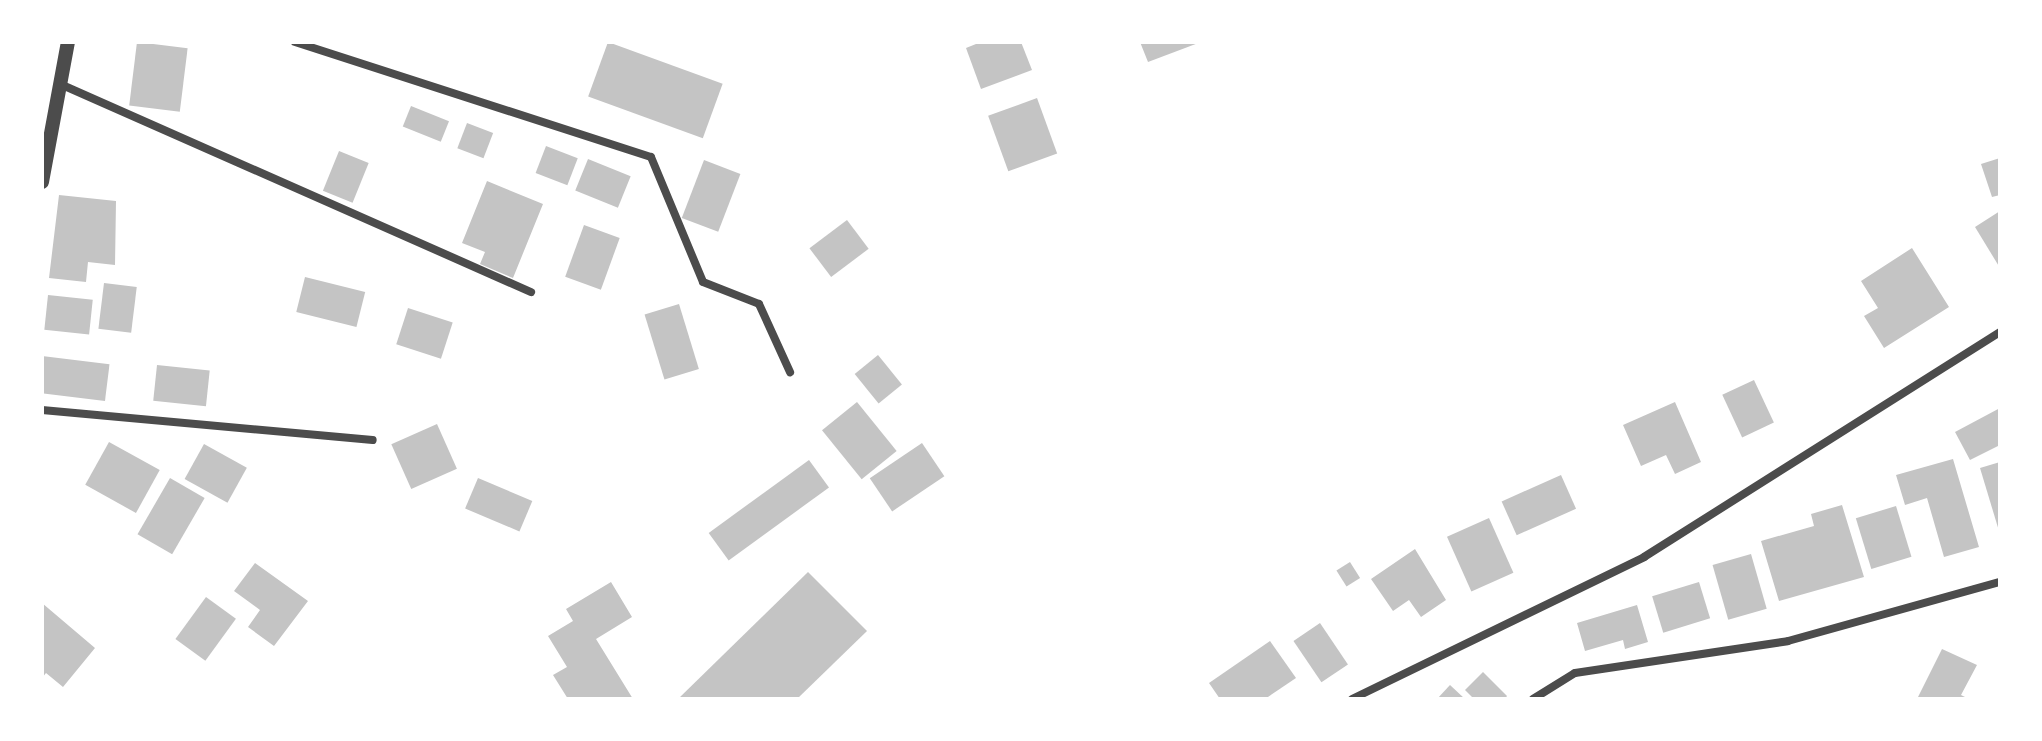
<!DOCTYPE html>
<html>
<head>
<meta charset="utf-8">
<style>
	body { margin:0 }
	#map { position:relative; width:2042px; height:741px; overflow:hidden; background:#fff; font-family:"Fira Sans",sans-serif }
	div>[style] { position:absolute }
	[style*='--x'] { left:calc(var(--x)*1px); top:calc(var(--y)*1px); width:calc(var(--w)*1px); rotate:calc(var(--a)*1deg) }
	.building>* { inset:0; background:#c4c4c4; transform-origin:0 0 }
	.minor>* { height:8px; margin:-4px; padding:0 4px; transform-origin:4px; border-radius:4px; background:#4c4c4c }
	.tertiary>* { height:14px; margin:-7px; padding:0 7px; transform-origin:7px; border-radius:7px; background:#4c4c4c }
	span { translate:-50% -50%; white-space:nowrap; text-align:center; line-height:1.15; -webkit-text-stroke:8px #fff; paint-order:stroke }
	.frame { position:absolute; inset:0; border:44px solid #fff; pointer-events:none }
</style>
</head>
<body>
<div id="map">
	<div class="building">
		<div style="left:137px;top:42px;width:51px;height:64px;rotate:7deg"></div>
		<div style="left:608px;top:42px;width:122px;height:58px;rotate:20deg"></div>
		<div style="clip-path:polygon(981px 42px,1021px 42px,1032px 70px,981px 89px,966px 48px)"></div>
		<div style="clip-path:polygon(1140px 42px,1201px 42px,1148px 62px)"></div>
		<div style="left:1037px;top:98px;width:59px;height:52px;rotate:70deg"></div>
		<div style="left:411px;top:106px;width:41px;height:22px;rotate:22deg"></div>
		<div style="left:467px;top:123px;width:28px;height:27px;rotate:21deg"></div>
		<div style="left:546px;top:146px;width:34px;height:29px;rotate:21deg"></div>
		<div style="left:339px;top:151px;width:32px;height:43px;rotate:22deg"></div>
		<div style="clip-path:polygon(2000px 158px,2000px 195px,1992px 197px,1981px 164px)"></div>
		<div style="left:588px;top:159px;width:46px;height:34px;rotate:22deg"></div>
		<div style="left:704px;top:160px;width:39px;height:62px;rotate:21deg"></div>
		<div style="clip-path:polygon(487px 181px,543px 204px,513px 278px,480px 264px,485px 252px,462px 243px)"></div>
		<div style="clip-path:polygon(59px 195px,116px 201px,115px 265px,88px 262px,86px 282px,49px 278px)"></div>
		<div style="clip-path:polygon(2000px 211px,2000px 268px,1975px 227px)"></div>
		<div style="left:847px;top:220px;width:36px;height:47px;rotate:53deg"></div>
		<div style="left:584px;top:225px;width:38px;height:55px;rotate:20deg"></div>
		<div style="clip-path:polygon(1912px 248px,1949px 307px,1884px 348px,1864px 316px,1878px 308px,1861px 281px)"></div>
		<div style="left:305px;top:277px;width:62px;height:36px;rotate:14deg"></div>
		<div style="left:104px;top:283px;width:33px;height:46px;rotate:7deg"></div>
		<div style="left:48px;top:295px;width:45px;height:35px;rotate:6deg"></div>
		<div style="left:679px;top:304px;width:68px;height:36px;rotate:73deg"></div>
		<div style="left:408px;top:308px;width:47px;height:38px;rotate:18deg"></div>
		<div style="left:878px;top:355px;width:38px;height:30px;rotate:51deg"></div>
		<div style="left:42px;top:356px;width:68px;height:37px;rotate:7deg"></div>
		<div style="left:157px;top:365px;width:53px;height:36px;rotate:6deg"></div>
		<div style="left:1754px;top:380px;width:47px;height:35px;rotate:65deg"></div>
		<div style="left:857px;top:402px;width:63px;height:45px;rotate:51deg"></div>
		<div style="clip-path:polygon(1675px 402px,1701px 462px,1675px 474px,1666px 455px,1641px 466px,1623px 425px)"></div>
		<div style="clip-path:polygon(2000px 408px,2000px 445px,1970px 460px,1955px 432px)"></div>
		<div style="left:437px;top:424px;width:49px;height:50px;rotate:66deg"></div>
		<div style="left:109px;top:442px;width:58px;height:49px;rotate:29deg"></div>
		<div style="left:922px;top:443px;width:40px;height:63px;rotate:56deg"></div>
		<div style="left:204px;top:444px;width:49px;height:40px;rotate:29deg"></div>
		<div style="clip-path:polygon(1953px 459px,1979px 547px,1944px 557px,1927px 498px,1905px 505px,1896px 475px)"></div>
		<div style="left:809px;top:460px;width:34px;height:124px;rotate:54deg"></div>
		<div style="clip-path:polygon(2000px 462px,2000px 531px,1999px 531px,1980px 468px)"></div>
		<div style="left:1561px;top:475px;width:37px;height:65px;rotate:66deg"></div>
		<div style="left:170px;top:478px;width:40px;height:65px;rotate:30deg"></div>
		<div style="left:478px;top:478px;width:59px;height:33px;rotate:23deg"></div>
		<div style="clip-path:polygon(1842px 505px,1864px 577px,1779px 601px,1761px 541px,1814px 526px,1811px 514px)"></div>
		<div style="left:1896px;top:506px;width:53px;height:42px;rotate:73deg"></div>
		<div style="left:1489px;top:518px;width:60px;height:46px;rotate:66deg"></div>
		<div style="clip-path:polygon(1415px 549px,1446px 600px,1421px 617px,1409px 600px,1393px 611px,1371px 579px)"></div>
		<div style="left:1751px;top:554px;width:57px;height:40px;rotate:74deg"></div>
		<div style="left:1350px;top:562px;width:19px;height:16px;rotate:58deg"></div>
		<div style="clip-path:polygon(255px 563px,308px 601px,274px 646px,248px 627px,260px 610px,234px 591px)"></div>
		<div style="clip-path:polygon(808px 572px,867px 631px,797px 699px,678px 699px)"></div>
		<div style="clip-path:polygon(611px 582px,632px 617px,596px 639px,633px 699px,568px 699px,553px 675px,567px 667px,548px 636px,573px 621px,566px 609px)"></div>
		<div style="left:1699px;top:582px;width:38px;height:49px;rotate:73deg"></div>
		<div style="left:206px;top:597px;width:37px;height:52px;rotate:36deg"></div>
		<div style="clip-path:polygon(42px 603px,95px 648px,63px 687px,46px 673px,42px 678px)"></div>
		<div style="clip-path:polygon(1637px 605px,1648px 642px,1625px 649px,1623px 640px,1585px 651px,1577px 623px)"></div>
		<div style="left:1320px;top:623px;width:50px;height:32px;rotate:56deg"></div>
		<div style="clip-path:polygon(1270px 641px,1296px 678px,1265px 699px,1220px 699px,1209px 683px)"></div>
		<div style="clip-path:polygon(1942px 649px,1977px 665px,1961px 695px,1969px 699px,1917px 699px)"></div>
		<div style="clip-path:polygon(1483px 672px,1507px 696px,1505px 699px,1474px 699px,1465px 690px)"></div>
		<div style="clip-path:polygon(1450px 685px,1465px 699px,1437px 699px)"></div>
	</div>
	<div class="minor">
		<div style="--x:295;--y:42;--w:374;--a:17.9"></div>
		<div style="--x:651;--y:157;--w:135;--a:67.4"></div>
		<div style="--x:703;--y:282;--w:60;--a:21.4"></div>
		<div style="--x:759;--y:304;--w:75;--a:65.5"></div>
		<div style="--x:60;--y:84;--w:515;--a:23.83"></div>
		<div style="--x:42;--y:410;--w:332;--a:5.2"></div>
		<div style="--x:1352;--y:699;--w:325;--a:-25.9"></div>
		<div style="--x:1644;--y:557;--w:421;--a:-32.3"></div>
		<div style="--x:1533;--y:699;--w:49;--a:-31.8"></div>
		<div style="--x:1575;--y:673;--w:215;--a:-8.5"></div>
		<div style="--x:1788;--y:641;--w:220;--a:-15.6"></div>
	</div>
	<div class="tertiary">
		<div style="--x:42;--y:182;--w:142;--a:-79.5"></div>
	</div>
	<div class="frame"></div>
</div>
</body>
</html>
